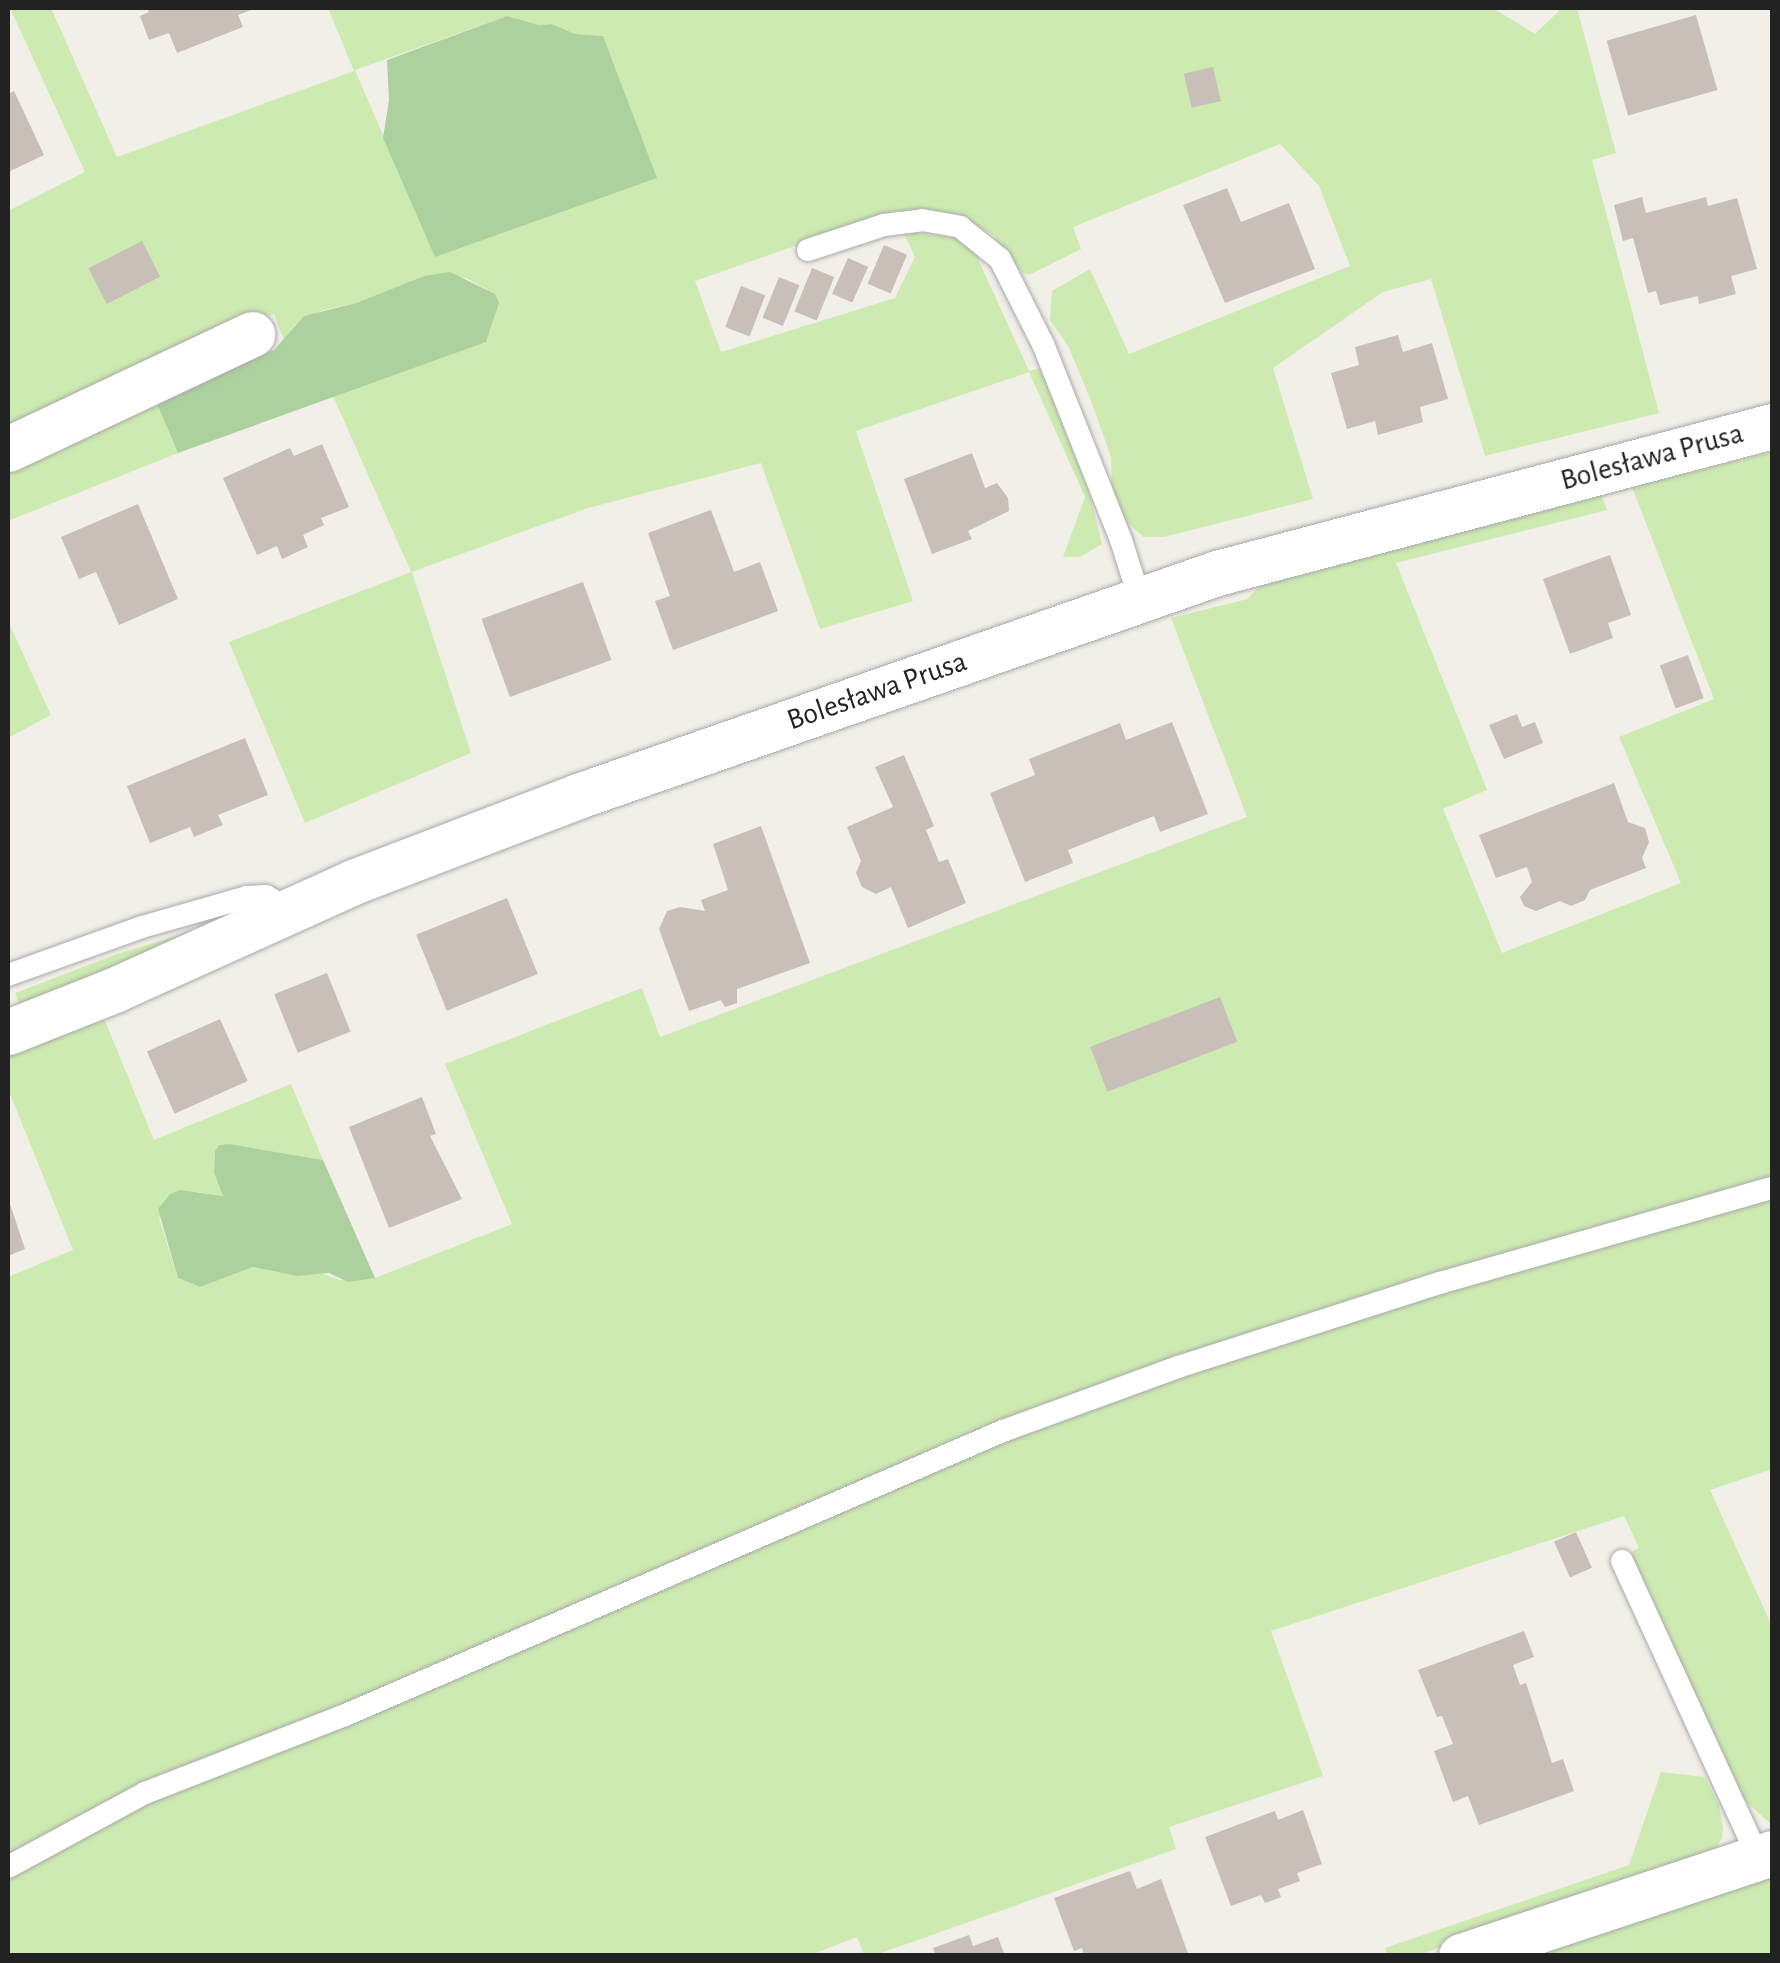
<!DOCTYPE html>
<html>
<head>
<meta charset="utf-8">
<style>
	body { margin:0 }
	#map { position:relative; width:1780px; height:1963px; overflow:hidden; background:#f2efe9; font-family:"Alegreya Sans",sans-serif }
	div>[style] { position:absolute }
	[style*='--x'] { left:calc(var(--x)*1px); top:calc(var(--y)*1px); width:calc(var(--w)*1px); rotate:calc(var(--a)*1deg) }
	.grass>* { inset:0; background:#cdebb0 }
	.forest>* { inset:0; background:#add19e }
	.building>* { inset:0; background:#c7bfb8; transform-origin:0 0 }
	.roads { filter:drop-shadow(0 0 2px #a9a9a9) drop-shadow(0 0 2px #a9a9a9) }
	.lane>* { height:22px; margin:-11px; padding:0 11px; transform-origin:11px; border-radius:11px; background:#fff }
	.street>* { height:45px; margin:-22.5px; padding:0 22.5px; transform-origin:22.5px; border-radius:22.5px; background:#fff }
	span { translate:-50% -50%; white-space:nowrap; text-align:center; line-height:1.15; -webkit-text-stroke:9px #fff; paint-order:stroke }
	.street-label { font-size:30px; color:#222 }
	.frame { position:absolute; inset:0; border:10px solid #222; pointer-events:none }
</style>
</head>
<body>
<div id="map">
	<div class="grass">
		<div style="clip-path:polygon(evenodd,10px 8px,51px 8px,117px 157px,354px 71px,328px 8px,1493px 8px,1535px 34px,1562px 8px,1577px 8px,1616px 153px,1592px 160px,1659px 413px,1485px 456px,1431px 279px,1383px 292px,1273px 368px,1313px 499px,1164px 537px,1143px 537px,1124px 519px,1112px 487px,1111px 457px,1090px 398px,1068px 346px,1050px 320px,1052px 291px,1090px 269px,1129px 354px,1350px 266px,1319px 186px,1280px 144px,1073px 227px,1081px 249px,1029px 275px,1022px 272px,993px 235px,956px 213px,895px 211px,695px 281px,721px 352px,895px 298px,915px 257px,903px 231px,969px 239px,1029px 371px,1040px 368px,1089px 492px,1102px 544px,1080px 557px,1063px 557px,1085px 497px,1029px 372px,856px 431px,913px 601px,820px 629px,761px 463px,588px 508px,412px 572px,471px 753px,305px 823px,229px 642px,411px 572px,333px 396px,485px 342px,493px 322px,495px 294px,466px 278px,424px 276px,356px 303px,323px 310px,295px 325px,285px 343px,274px 314px,235px 324px,8px 439px,8px 211px,85px 172px,10px 8px,507px 16px,539px 25px,552px 24px,575px 34px,603px 36px,435px 256px,355px 70px,507px 16px)"></div>
		<div style="clip-path:polygon(157px 404px,178px 453px,8px 521px,8px 459px)"></div>
		<div style="clip-path:polygon(1772px 452px,1772px 1469px,1710px 1490px,1772px 1626px,1772px 1825px,1743px 1799px,1631px 1552px,1639px 1548px,1624px 1516px,1271px 1631px,1323px 1776px,1169px 1827px,1176px 1849px,875px 1955px,864px 1955px,857px 1937px,808px 1956px,8px 1955px,8px 1277px,73px 1250px,8px 1089px,8px 1046px,103px 1016px,154px 1140px,291px 1084px,323px 1160px,230px 1144px,215px 1151px,214px 1173px,223px 1196px,198px 1192px,159px 1218px,178px 1278px,200px 1287px,253px 1267px,297px 1276px,317px 1272px,340px 1280px,375px 1278px,512px 1224px,445px 1064px,642px 988px,660px 1037px,1247px 817px,1171px 618px,1247px 599px,1261px 585px,1279px 578px,1601px 495px,1607px 510px,1396px 563px,1487px 790px,1443px 809px,1502px 953px,1681px 883px,1619px 737px,1714px 699px,1632px 487px)"></div>
		<div style="clip-path:polygon(8px 621px,51px 715px,8px 738px)"></div>
		<div style="clip-path:polygon(193px 931px,23px 1013px,15px 993px,117px 954px)"></div>
		<div style="clip-path:polygon(1661px 1772px,1705px 1777px,1719px 1805px,1723px 1828px,1722px 1838px,1713px 1853px,1418px 1955px,1388px 1955px,1385px 1948px,1629px 1865px)"></div>
		<div style="clip-path:polygon(1772px 1873px,1772px 1955px,1498px 1956px)"></div>
	</div>
	<div class="forest">
		<div style="clip-path:polygon(507px 16px,539px 25px,552px 24px,575px 34px,603px 36px,657px 178px,435px 257px,383px 138px,389px 100px,387px 60px)"></div>
		<div style="clip-path:polygon(450px 272px,495px 294px,499px 303px,486px 342px,178px 453px,157px 404px,192px 383px,274px 350px,304px 316px,356px 303px,424px 276px)"></div>
		<div style="clip-path:polygon(230px 1144px,323px 1160px,375px 1278px,348px 1282px,329px 1273px,297px 1276px,253px 1267px,200px 1287px,178px 1278px,158px 1209px,170px 1194px,180px 1190px,223px 1196px,214px 1173px,215px 1151px,219px 1145px)"></div>
	</div>
	<div class="building">
		<div style="clip-path:polygon(147px 8px,256px 8px,238px 15px,243px 27px,177px 53px,169px 33px,149px 40px,140px 16px,149px 12px)"></div>
		<div style="left:1696px;top:15px;width:78px;height:93px;rotate:74deg"></div>
		<div style="left:1213px;top:67px;width:35px;height:30px;rotate:77deg"></div>
		<div style="clip-path:polygon(14px 91px,44px 155px,8px 172px,8px 94px)"></div>
		<div style="clip-path:polygon(1227px 188px,1241px 222px,1289px 203px,1315px 269px,1225px 303px,1183px 205px)"></div>
		<div style="clip-path:polygon(1642px 197px,1646px 213px,1706px 197px,1708px 206px,1737px 198px,1757px 269px,1731px 276px,1736px 294px,1699px 304px,1698px 296px,1660px 305px,1656px 291px,1648px 293px,1633px 238px,1623px 241px,1614px 205px)"></div>
		<div style="left:142px;top:241px;width:40px;height:60px;rotate:63deg"></div>
		<div style="left:884px;top:245px;width:25px;height:42px;rotate:23deg"></div>
		<div style="left:848px;top:258px;width:22px;height:39px;rotate:24deg"></div>
		<div style="left:812px;top:268px;width:24px;height:47px;rotate:22deg"></div>
		<div style="left:779px;top:277px;width:22px;height:44px;rotate:22deg"></div>
		<div style="left:741px;top:286px;width:26px;height:44px;rotate:21deg"></div>
		<div style="clip-path:polygon(1398px 335px,1403px 352px,1432px 343px,1448px 399px,1420px 407px,1423px 422px,1378px 435px,1375px 421px,1347px 429px,1331px 373px,1359px 365px,1355px 347px)"></div>
		<div style="clip-path:polygon(322px 444px,349px 507px,321px 518px,324px 525px,303px 535px,308px 547px,282px 559px,277px 546px,257px 555px,223px 478px,290px 448px,294px 456px)"></div>
		<div style="clip-path:polygon(972px 453px,985px 488px,997px 483px,1008px 498px,1009px 511px,968px 531px,972px 539px,932px 554px,904px 479px)"></div>
		<div style="clip-path:polygon(138px 504px,178px 599px,119px 625px,96px 572px,79px 579px,61px 537px)"></div>
		<div style="clip-path:polygon(711px 510px,734px 572px,760px 562px,778px 611px,673px 650px,655px 601px,670px 596px,648px 533px)"></div>
		<div style="clip-path:polygon(1610px 555px,1631px 615px,1608px 623px,1613px 638px,1570px 654px,1543px 579px)"></div>
		<div style="left:583px;top:582px;width:83px;height:108px;rotate:70deg"></div>
		<div style="left:1688px;top:655px;width:46px;height:30px;rotate:70deg"></div>
		<div style="clip-path:polygon(1517px 714px,1522px 727px,1535px 722px,1543px 743px,1504px 759px,1489px 725px)"></div>
		<div style="clip-path:polygon(1172px 722px,1208px 814px,1160px 832px,1154px 816px,1068px 850px,1073px 863px,1025px 882px,990px 793px,1035px 775px,1029px 759px,1120px 723px,1126px 740px)"></div>
		<div style="clip-path:polygon(245px 738px,268px 795px,218px 815px,223px 825px,194px 837px,190px 827px,150px 843px,127px 786px)"></div>
		<div style="clip-path:polygon(904px 755px,934px 826px,926px 830px,939px 862px,948px 859px,966px 903px,908px 928px,891px 887px,876px 894px,862px 887px,856px 873px,861px 861px,847px 827px,893px 807px,875px 767px)"></div>
		<div style="clip-path:polygon(1614px 783px,1628px 822px,1645px 828px,1649px 842px,1642px 858px,1646px 868px,1590px 890px,1585px 900px,1571px 906px,1560px 901px,1536px 911px,1524px 906px,1520px 897px,1532px 882px,1527px 867px,1496px 878px,1479px 835px)"></div>
		<div style="clip-path:polygon(761px 826px,810px 963px,737px 989px,737px 1003px,725px 1007px,721px 1000px,689px 1011px,659px 929px,667px 911px,680px 907px,705px 911px,701px 900px,728px 890px,713px 844px)"></div>
		<div style="left:507px;top:898px;width:82px;height:98px;rotate:68deg"></div>
		<div style="left:327px;top:973px;width:63px;height:57px;rotate:68deg"></div>
		<div style="left:1220px;top:997px;width:48px;height:139px;rotate:69deg"></div>
		<div style="left:220px;top:1019px;width:68px;height:80px;rotate:66deg"></div>
		<div style="clip-path:polygon(422px 1097px,436px 1134px,430px 1136px,462px 1199px,389px 1228px,349px 1127px)"></div>
		<div style="clip-path:polygon(8px 1198px,25px 1249px,8px 1256px)"></div>
		<div style="left:1576px;top:1532px;width:39px;height:24px;rotate:66deg"></div>
		<div style="clip-path:polygon(1524px 1631px,1534px 1657px,1513px 1665px,1520px 1685px,1526px 1683px,1552px 1763px,1563px 1759px,1574px 1791px,1479px 1825px,1468px 1796px,1453px 1802px,1434px 1751px,1453px 1744px,1442px 1716px,1437px 1717px,1418px 1670px)"></div>
		<div style="clip-path:polygon(1303px 1810px,1322px 1864px,1297px 1873px,1300px 1881px,1278px 1889px,1281px 1897px,1265px 1903px,1261px 1895px,1231px 1906px,1205px 1837px,1275px 1811px,1278px 1820px)"></div>
		<div style="clip-path:polygon(1130px 1871px,1137px 1889px,1161px 1879px,1189px 1956px,1084px 1956px,1082px 1948px,1074px 1951px,1054px 1898px)"></div>
		<div style="clip-path:polygon(969px 1935px,973px 1946px,998px 1937px,1005px 1956px,936px 1956px,933px 1948px)"></div>
	</div>
	<div class="roads">
		<div class="lane">
			<div style="--x:808;--y:250;--w:80;--a:-18.2"></div>
			<div style="--x:884;--y:225;--w:38;--a:-7"></div>
			<div style="--x:922;--y:220;--w:39;--a:10"></div>
			<div style="--x:960;--y:227;--w:51;--a:38.7"></div>
			<div style="--x:1000;--y:259;--w:95;--a:63.2"></div>
			<div style="--x:1043;--y:344;--w:211;--a:68.3"></div>
			<div style="--x:1121;--y:540;--w:63;--a:72.4"></div>
			<div style="--x:8;--y:975;--w:142;--a:-19.7"></div>
			<div style="--x:142;--y:927;--w:109;--a:-15.9"></div>
			<div style="--x:247;--y:897;--w:19;--a:-3"></div>
			<div style="--x:266;--y:896;--w:27;--a:31"></div>
			<div style="--x:1622;--y:1561;--w:326;--a:65.3"></div>
			<div style="--x:8;--y:1867;--w:156;--a:-28.4"></div>
			<div style="--x:145;--y:1793;--w:212;--a:-21.3"></div>
			<div style="--x:343;--y:1716;--w:719;--a:-23.36"></div>
			<div style="--x:1003;--y:1431;--w:186;--a:-20.1"></div>
			<div style="--x:1178;--y:1367;--w:275;--a:-17.8"></div>
			<div style="--x:1440;--y:1283;--w:345;--a:-16"></div>
		</div>
		<div class="street">
			<div style="--x:8;--y:449;--w:270;--a:-25.2"></div>
			<div style="--x:8;--y:1032;--w:114;--a:-21.6"></div>
			<div style="--x:114;--y:990;--w:262;--a:-24.3"></div>
			<div style="--x:353;--y:882;--w:241;--a:-20.9"></div>
			<div style="--x:578;--y:796;--w:677;--a:-19.24"></div>
			<div style="--x:1217;--y:573;--w:574;--a:-14.83"></div>
			<div style="--x:1461;--y:1956;--w:328;--a:-18.3"></div>
		</div>
	</div>
	<div class="street-label">
		<span style="left:1652px;top:457px;rotate:-15deg">Bolesława Prusa</span>
		<span style="left:877px;top:691px;rotate:-19deg">Bolesława Prusa</span>
	</div>
	<div class="frame"></div>
</div>
</body>
</html>
